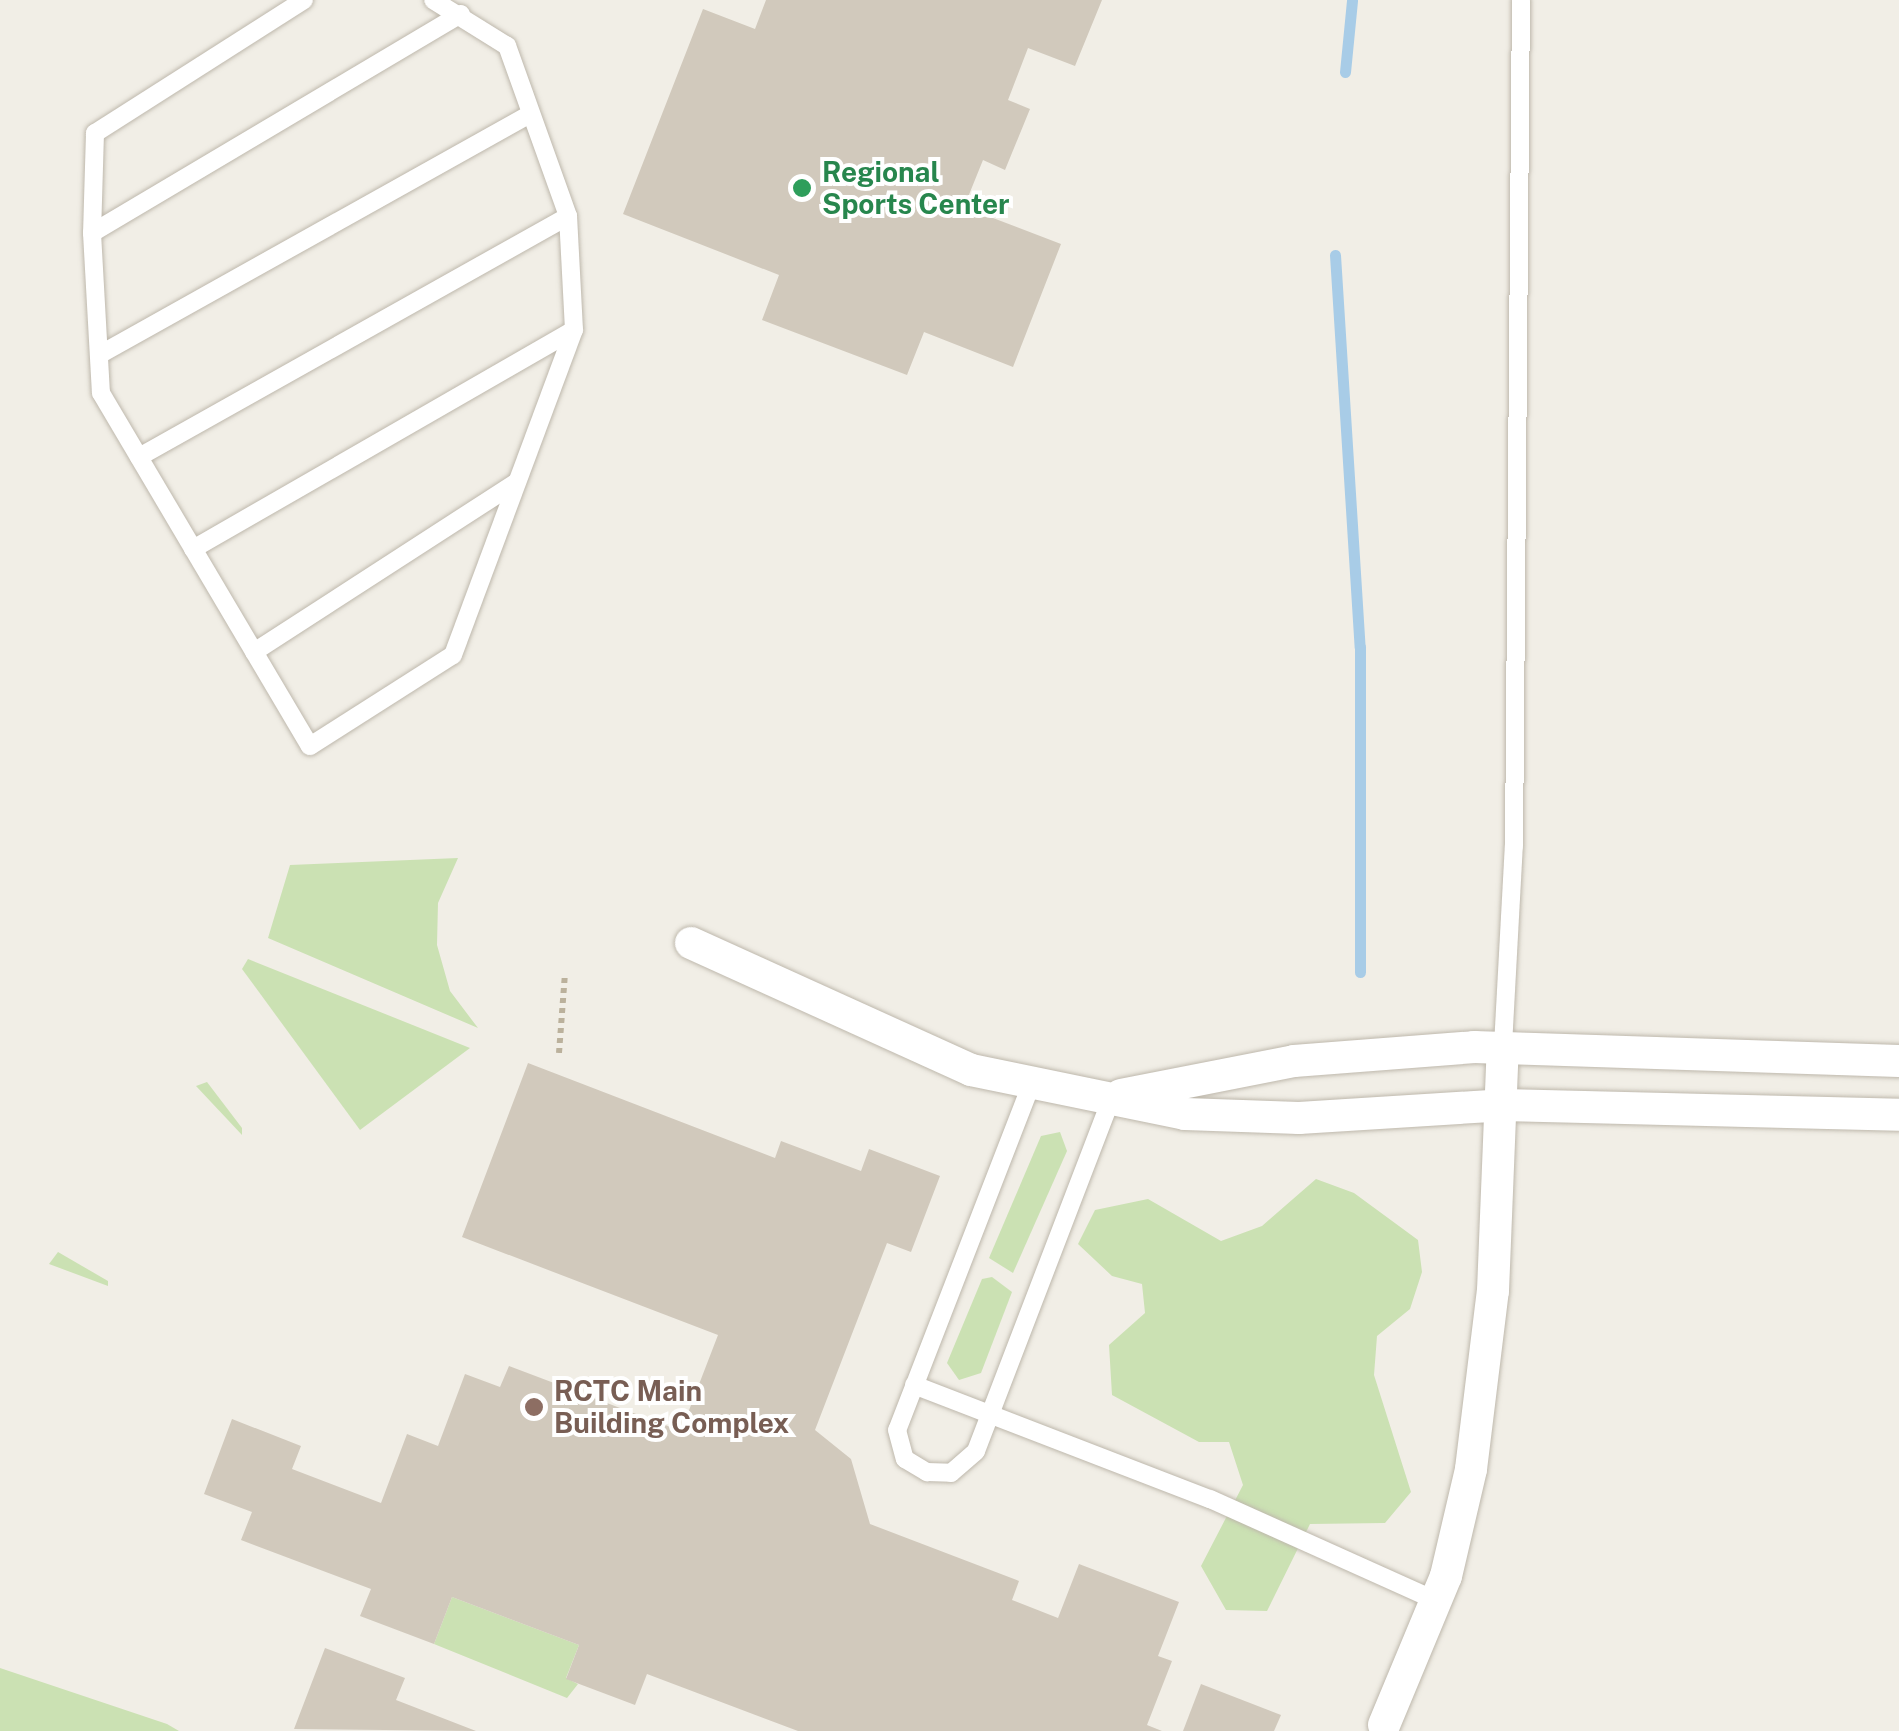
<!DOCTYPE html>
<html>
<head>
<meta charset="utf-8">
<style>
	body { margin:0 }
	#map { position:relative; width:1899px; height:1731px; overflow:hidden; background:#f1eee6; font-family:"Public Sans",sans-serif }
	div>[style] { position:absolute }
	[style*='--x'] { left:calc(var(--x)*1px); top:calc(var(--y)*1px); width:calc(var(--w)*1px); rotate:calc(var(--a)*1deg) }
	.green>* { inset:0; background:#cbe1b3 }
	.stream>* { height:11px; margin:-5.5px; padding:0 5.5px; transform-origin:5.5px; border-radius:5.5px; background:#a8cce7 }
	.building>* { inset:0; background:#d1c9bc }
	.path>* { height:6px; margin-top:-3px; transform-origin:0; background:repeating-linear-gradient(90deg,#bbb19c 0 5px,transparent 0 10px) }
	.roads { filter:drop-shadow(0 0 2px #beb8ac) drop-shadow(0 0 2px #beb8ac) }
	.lane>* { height:18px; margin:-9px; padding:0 9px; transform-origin:9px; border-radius:9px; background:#fff }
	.street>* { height:32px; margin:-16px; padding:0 16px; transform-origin:16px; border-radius:16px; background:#fff }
	.dots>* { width:28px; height:28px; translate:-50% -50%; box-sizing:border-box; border:5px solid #fff; border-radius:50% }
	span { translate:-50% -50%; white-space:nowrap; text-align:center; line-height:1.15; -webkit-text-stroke:8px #fff; paint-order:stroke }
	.leisure-label { font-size:28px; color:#27864d; font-weight:700 }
	.left { translate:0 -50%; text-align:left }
	.education-label { font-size:28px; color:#785e54; font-weight:700 }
</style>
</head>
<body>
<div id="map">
	<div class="green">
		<div style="clip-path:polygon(458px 858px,438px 903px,437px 945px,450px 991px,478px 1028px,268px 938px,290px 865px)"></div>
		<div style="clip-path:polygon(248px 959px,470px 1048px,360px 1130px,242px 969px)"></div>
		<div style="clip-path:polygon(207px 1082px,242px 1128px,242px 1135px,196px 1086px)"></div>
		<div style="clip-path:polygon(1060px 1132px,1067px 1151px,1013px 1273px,989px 1258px,1041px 1136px)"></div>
		<div style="clip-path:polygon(1316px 1179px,1354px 1193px,1418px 1240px,1422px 1272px,1410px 1309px,1377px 1336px,1374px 1375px,1411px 1492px,1385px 1523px,1310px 1524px,1267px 1611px,1226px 1610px,1201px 1566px,1243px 1485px,1229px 1442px,1199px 1442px,1112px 1395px,1109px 1345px,1145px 1313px,1142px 1284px,1112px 1276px,1078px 1244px,1095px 1210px,1148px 1199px,1221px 1241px,1262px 1226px)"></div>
		<div style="clip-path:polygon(58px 1252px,108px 1281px,108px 1286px,49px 1264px)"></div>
		<div style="clip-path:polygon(992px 1277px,1012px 1292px,981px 1373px,959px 1380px,947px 1363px,982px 1279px)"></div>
		<div style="clip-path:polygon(452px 1597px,579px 1645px,566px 1678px,578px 1684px,567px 1698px,434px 1644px)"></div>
		<div style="clip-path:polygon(0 1668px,167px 1724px,179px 1731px,0 1731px)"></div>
	</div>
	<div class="stream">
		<div style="--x:1345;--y:72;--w:72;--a:-84.4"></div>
		<div style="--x:1335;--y:255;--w:393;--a:86.4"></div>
		<div style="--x:1360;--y:647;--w:325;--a:90"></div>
	</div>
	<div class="building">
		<div style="clip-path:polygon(766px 0,1102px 0,1075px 66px,1028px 48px,1008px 100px,1030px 109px,1005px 170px,983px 160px,964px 207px,1061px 244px,1013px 367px,924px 332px,907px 375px,762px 320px,779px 275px,623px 214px,703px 9px,755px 29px)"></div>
		<div style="clip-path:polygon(528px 1063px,775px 1158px,781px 1141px,861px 1171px,869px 1149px,940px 1176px,911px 1252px,887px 1243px,815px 1430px,851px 1459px,870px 1524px,1019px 1581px,1012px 1600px,1058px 1618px,1079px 1564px,1179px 1602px,1158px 1656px,1172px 1661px,1147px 1725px,1162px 1731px,798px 1731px,647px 1674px,635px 1705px,566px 1679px,579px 1645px,452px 1597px,434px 1644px,360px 1616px,371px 1589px,241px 1540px,252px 1512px,204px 1494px,232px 1419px,301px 1446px,292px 1469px,381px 1503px,407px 1434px,438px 1446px,465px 1374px,500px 1387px,509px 1366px,681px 1431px,718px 1335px,462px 1237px)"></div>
		<div style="clip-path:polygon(325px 1648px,405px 1678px,396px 1700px,476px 1731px,294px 1729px)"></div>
		<div style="clip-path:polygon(1201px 1684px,1281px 1715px,1274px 1731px,1183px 1731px)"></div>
	</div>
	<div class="path">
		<div style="--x:559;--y:1053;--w:80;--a:-85.7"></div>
	</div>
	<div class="roads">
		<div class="lane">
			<div style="--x:304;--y:0;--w:248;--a:147.5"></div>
			<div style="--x:95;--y:133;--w:100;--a:91.7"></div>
			<div style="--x:92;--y:233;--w:160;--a:86.8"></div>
			<div style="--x:101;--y:393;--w:410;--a:59.4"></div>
			<div style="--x:310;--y:746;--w:169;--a:-32.5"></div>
			<div style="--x:453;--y:655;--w:347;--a:-69.6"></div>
			<div style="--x:574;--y:330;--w:114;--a:-93"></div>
			<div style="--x:568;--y:216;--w:181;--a:-109.7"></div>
			<div style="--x:507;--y:46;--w:87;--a:-148.1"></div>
			<div style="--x:92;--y:233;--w:429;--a:-30.7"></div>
			<div style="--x:99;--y:355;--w:494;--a:-29.2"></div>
			<div style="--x:139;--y:457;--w:492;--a:-29.3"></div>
			<div style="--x:193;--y:549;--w:439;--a:-29.9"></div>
			<div style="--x:254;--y:652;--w:313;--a:-32.9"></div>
			<div style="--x:1503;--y:1046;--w:200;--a:-86.9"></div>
			<div style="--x:1514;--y:846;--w:846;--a:-89.53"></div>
			<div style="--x:1031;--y:1085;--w:370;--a:111.2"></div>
			<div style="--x:897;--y:1430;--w:30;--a:75"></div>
			<div style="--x:905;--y:1459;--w:26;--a:31"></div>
			<div style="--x:927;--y:1472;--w:24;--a:2"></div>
			<div style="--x:951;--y:1473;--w:33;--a:-41"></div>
			<div style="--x:976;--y:1451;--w:379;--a:-69"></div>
			<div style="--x:914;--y:1385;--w:317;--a:21.1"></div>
			<div style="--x:1210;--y:1499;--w:249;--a:24.2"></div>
		</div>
		<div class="street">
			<div style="--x:691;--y:943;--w:307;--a:24.4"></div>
			<div style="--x:971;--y:1070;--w:218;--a:11.6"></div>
			<div style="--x:1185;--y:1114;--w:114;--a:2"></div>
			<div style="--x:1299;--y:1118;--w:204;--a:-3.6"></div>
			<div style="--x:1503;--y:1105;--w:396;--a:1.4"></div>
			<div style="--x:1121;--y:1095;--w:176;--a:-11.1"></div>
			<div style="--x:1294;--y:1061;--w:181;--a:-4.4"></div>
			<div style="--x:1474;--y:1047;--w:425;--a:1.9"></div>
			<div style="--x:1384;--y:1725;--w:161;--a:-67.4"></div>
			<div style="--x:1446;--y:1576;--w:110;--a:-76.8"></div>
			<div style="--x:1471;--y:1469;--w:179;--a:-83"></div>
			<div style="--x:1493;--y:1291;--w:245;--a:-87.7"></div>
		</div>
	</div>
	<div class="dots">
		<div style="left:802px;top:188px;background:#2e9e5b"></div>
		<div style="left:534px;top:1407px;background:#8d6e63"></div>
	</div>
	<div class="leisure-label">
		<span class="left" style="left:822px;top:188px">Regional<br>Sports Center</span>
	</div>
	<div class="education-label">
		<span class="left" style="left:554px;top:1407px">RCTC Main<br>Building Complex</span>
	</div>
</div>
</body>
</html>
